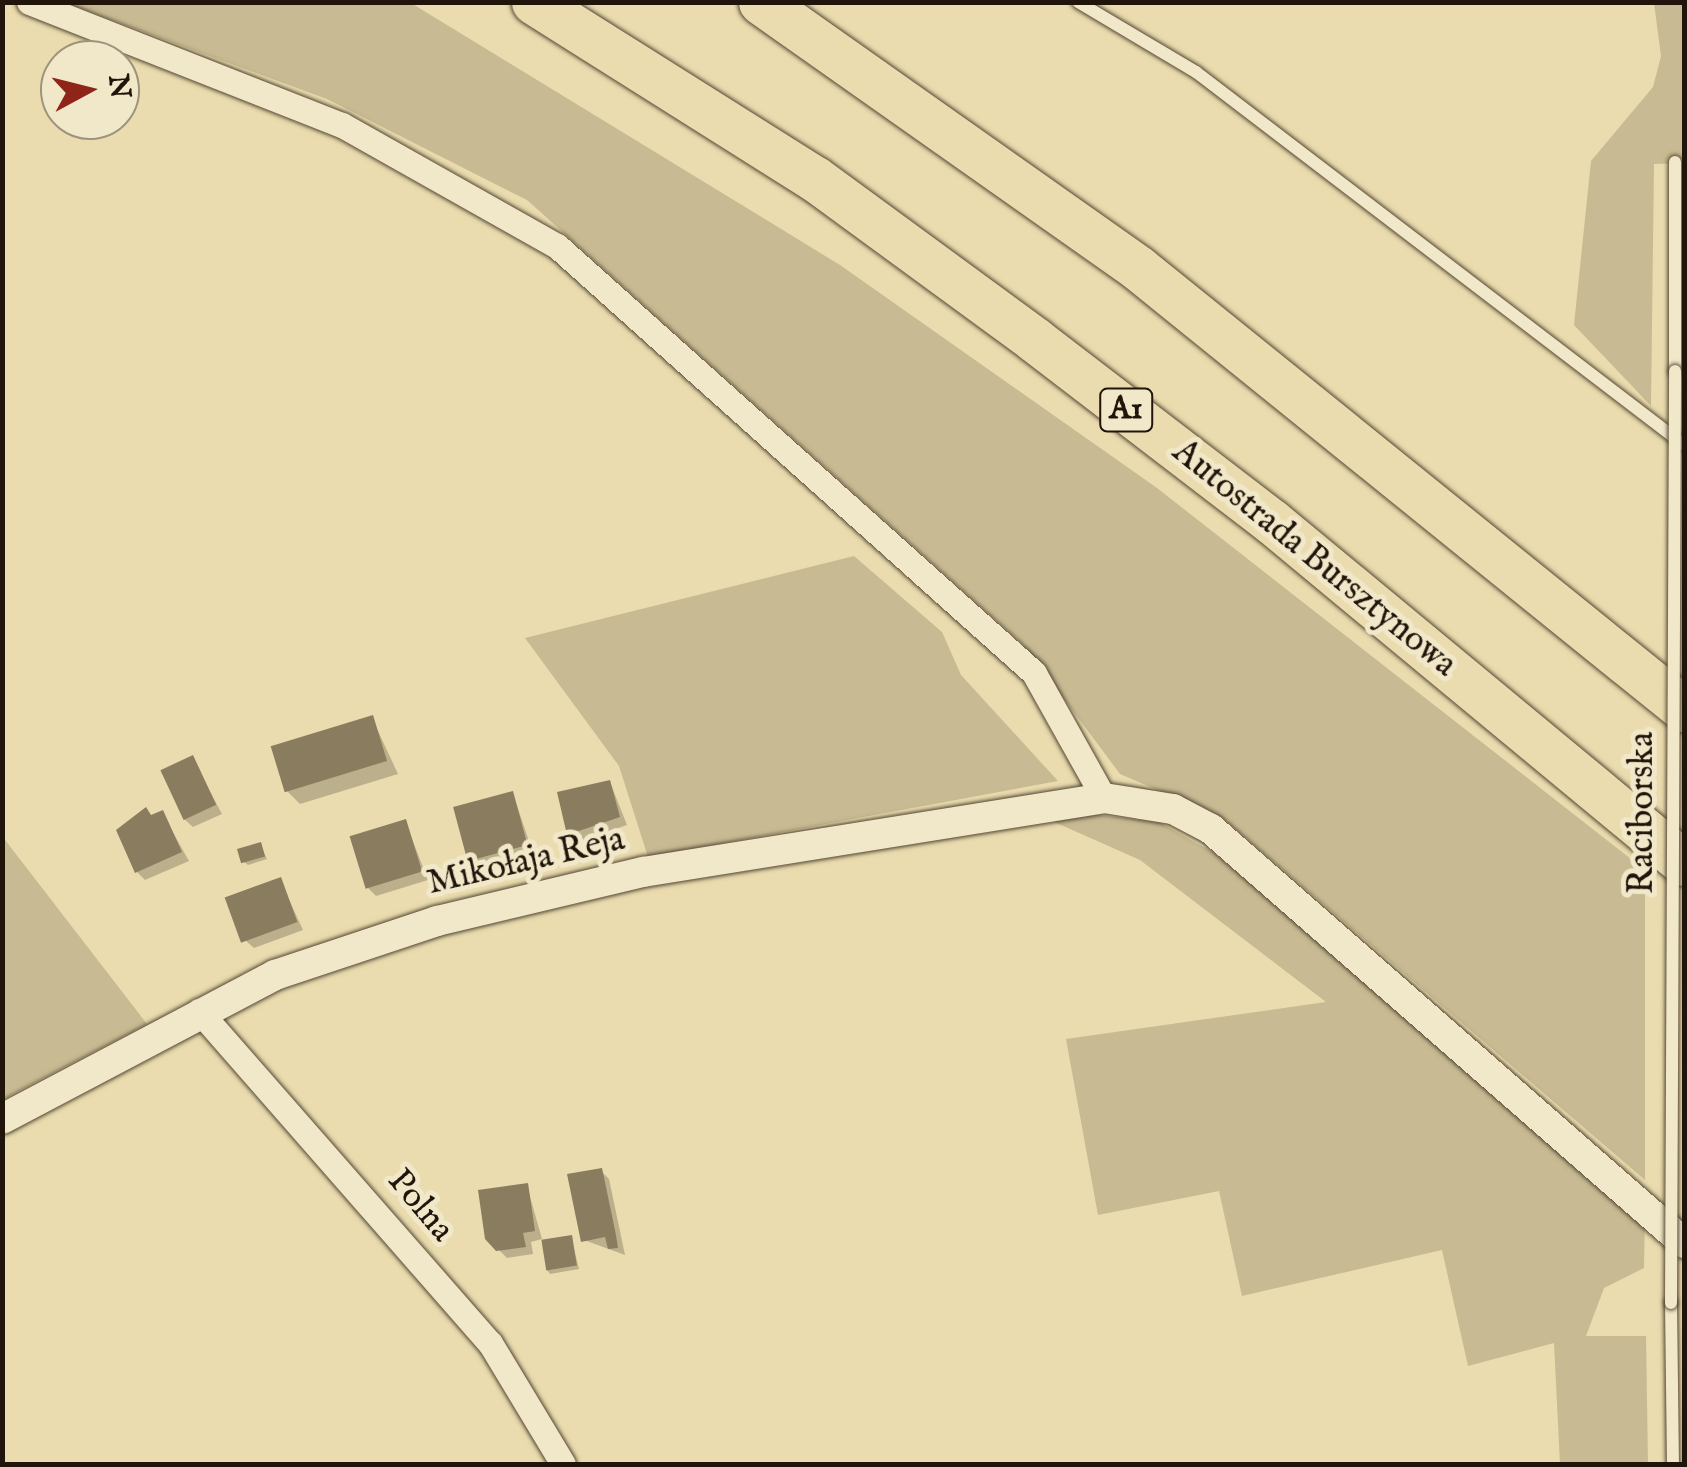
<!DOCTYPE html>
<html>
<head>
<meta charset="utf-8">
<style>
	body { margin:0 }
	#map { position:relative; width:1687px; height:1467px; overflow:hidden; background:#eadcae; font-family:"IM FELL English",serif }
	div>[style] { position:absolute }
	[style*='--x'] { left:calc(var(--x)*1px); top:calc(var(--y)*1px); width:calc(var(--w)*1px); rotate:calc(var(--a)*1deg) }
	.green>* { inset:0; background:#c8ba92 }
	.shadow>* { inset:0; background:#0003 }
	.building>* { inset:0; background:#8a7c5f; transform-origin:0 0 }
	.roads { filter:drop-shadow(0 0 2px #534633) drop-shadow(0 0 2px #534633) }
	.service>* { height:12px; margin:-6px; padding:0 6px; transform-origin:6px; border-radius:6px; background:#f1e8ca }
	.minor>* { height:25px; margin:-12.5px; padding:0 12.5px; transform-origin:12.5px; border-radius:12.5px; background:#f1e8ca }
	.tertiary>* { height:30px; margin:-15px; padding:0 15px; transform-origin:15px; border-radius:15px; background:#f1e8ca }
	.motorway>* { height:45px; margin:-22.5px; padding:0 22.5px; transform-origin:22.5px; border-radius:22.5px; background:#eadcae }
	.bridges { filter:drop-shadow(0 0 2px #534633) drop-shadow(0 0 2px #534633) }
	.service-bridge>* { height:12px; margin:-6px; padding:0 6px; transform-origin:6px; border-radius:6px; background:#f1e8ca }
	span { translate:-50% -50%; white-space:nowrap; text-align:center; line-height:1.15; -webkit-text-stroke:10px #f1e8ca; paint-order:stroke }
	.shield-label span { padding:2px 8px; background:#f1e8ca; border:2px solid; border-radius:8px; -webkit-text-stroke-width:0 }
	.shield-label { font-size:32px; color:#21140a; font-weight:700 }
	.street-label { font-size:35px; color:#21140a }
	.frame { position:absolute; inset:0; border:5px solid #21140a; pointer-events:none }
	.north { position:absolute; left:40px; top:40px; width:100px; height:100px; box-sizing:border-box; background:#f1e8ca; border:2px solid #9e937d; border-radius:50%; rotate:83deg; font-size:28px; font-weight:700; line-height:40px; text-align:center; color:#21140a }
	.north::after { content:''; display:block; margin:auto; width:35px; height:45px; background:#8f2418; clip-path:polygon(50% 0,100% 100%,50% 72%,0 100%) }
</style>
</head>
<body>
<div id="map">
	<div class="green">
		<div style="clip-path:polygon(66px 3px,411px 3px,840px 265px,1157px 488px,1645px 870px,1645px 1180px,1223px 818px,1120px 774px,1023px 644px,527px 200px,327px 99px)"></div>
		<div style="clip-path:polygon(1654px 3px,1684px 3px,1684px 163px,1654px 164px,1651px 406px,1574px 325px,1591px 161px,1653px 87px,1661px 56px)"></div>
		<div style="clip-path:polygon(854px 556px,942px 632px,961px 675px,1058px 781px,648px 857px,619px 766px,525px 638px)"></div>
		<div style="clip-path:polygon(1098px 815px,1159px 822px,1214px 853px,1645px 1214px,1644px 1268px,1604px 1288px,1586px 1336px,1646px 1336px,1648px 1464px,1560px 1464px,1554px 1343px,1468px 1366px,1442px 1250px,1242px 1296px,1219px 1191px,1098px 1215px,1066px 1039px,1326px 1002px,1140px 860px,1052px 821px)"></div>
		<div style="clip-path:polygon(2px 836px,147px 1024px,3px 1099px,2px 1099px)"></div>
	</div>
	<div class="shadow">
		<div style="clip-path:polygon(372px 718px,398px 774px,300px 804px,287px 791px)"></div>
		<div style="clip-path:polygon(192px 758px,222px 814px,193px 827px,184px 819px)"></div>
		<div style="clip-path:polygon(610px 782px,627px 825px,578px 842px,570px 833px)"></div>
		<div style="clip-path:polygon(513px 794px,533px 853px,477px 866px,469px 858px)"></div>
		<div style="clip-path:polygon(162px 813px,189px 861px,145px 880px,137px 872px,153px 817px)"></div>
		<div style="clip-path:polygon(405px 821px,428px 880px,376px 896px,367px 887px)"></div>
		<div style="clip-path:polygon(260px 845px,267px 859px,248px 865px,244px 862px)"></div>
		<div style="clip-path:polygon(280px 880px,303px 930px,254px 948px,245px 940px)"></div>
		<div style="clip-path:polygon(601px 1171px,609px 1179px,625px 1255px,584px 1240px)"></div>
		<div style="clip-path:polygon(527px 1186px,542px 1239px,531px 1242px,533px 1254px,507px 1258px,487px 1238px)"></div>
		<div style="clip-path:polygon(571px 1237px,579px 1269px,550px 1274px,547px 1270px)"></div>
	</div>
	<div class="building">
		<div style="left:373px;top:715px;width:48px;height:107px;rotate:73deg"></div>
		<div style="left:193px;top:755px;width:55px;height:36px;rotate:65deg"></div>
		<div style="clip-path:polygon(610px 780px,620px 817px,567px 835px,557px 792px)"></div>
		<div style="left:513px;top:791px;width:56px;height:62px;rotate:75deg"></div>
		<div style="clip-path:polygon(146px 807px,151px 815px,163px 810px,182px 852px,135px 873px,116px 830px)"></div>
		<div style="left:406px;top:819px;width:55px;height:59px;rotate:73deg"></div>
		<div style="left:261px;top:842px;width:15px;height:25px;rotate:74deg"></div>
		<div style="left:281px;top:877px;width:48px;height:60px;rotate:70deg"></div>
		<div style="clip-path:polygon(602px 1168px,616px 1235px,618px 1248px,608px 1249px,605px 1237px,581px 1242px,567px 1174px)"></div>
		<div style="clip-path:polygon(528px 1183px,535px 1231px,523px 1233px,526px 1247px,496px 1251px,485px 1239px,478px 1190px)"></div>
		<div style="left:572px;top:1235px;width:31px;height:31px;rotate:81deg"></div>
	</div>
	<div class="roads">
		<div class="service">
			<div style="--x:1078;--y:2;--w:137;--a:30.7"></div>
			<div style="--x:1196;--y:72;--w:614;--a:37.39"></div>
			<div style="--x:1675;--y:371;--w:209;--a:-90"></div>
			<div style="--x:1671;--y:1303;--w:161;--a:89.3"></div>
		</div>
		<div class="minor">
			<div style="--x:29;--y:2;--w:336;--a:21.5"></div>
			<div style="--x:342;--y:125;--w:247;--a:29.4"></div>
			<div style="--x:557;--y:246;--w:640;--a:41.83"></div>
			<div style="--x:1034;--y:673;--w:143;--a:60.8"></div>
			<div style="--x:199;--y:1011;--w:441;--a:48.8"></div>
			<div style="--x:490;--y:1343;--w:141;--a:58.9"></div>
		</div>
		<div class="tertiary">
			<div style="--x:2;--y:1119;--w:309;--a:-27.8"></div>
			<div style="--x:275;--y:975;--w:171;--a:-18.4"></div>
			<div style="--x:437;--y:921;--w:212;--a:-13.4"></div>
			<div style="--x:643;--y:872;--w:467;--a:-9.1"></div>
			<div style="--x:1104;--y:798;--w:70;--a:9.1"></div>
			<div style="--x:1173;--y:809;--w:43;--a:27.8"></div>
			<div style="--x:1211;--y:829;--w:629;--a:41.19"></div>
		</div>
		<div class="motorway">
			<div style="--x:534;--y:2;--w:331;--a:32.2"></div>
			<div style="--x:814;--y:178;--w:274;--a:36.2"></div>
			<div style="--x:1035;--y:340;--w:297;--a:37.5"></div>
			<div style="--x:1271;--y:521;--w:536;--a:39.63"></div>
			<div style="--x:761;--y:2;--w:461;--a:35.2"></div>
			<div style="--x:1138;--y:268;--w:702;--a:38.93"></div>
		</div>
	</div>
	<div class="bridges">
		<div class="service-bridge">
			<div style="--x:1671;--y:1303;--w:932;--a:-89.75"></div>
		</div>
	</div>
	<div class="shield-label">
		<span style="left:1126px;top:410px">A1</span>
	</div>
	<div class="street-label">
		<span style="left:1314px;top:559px;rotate:39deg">Autostrada Bursztynowa</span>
		<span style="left:1643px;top:813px;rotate:-90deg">Raciborska</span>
		<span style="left:526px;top:862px;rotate:-13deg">Mikołaja Reja</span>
		<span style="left:420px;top:1206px;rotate:50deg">Polna</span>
	</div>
	<div class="frame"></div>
	<div class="north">N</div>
</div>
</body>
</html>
